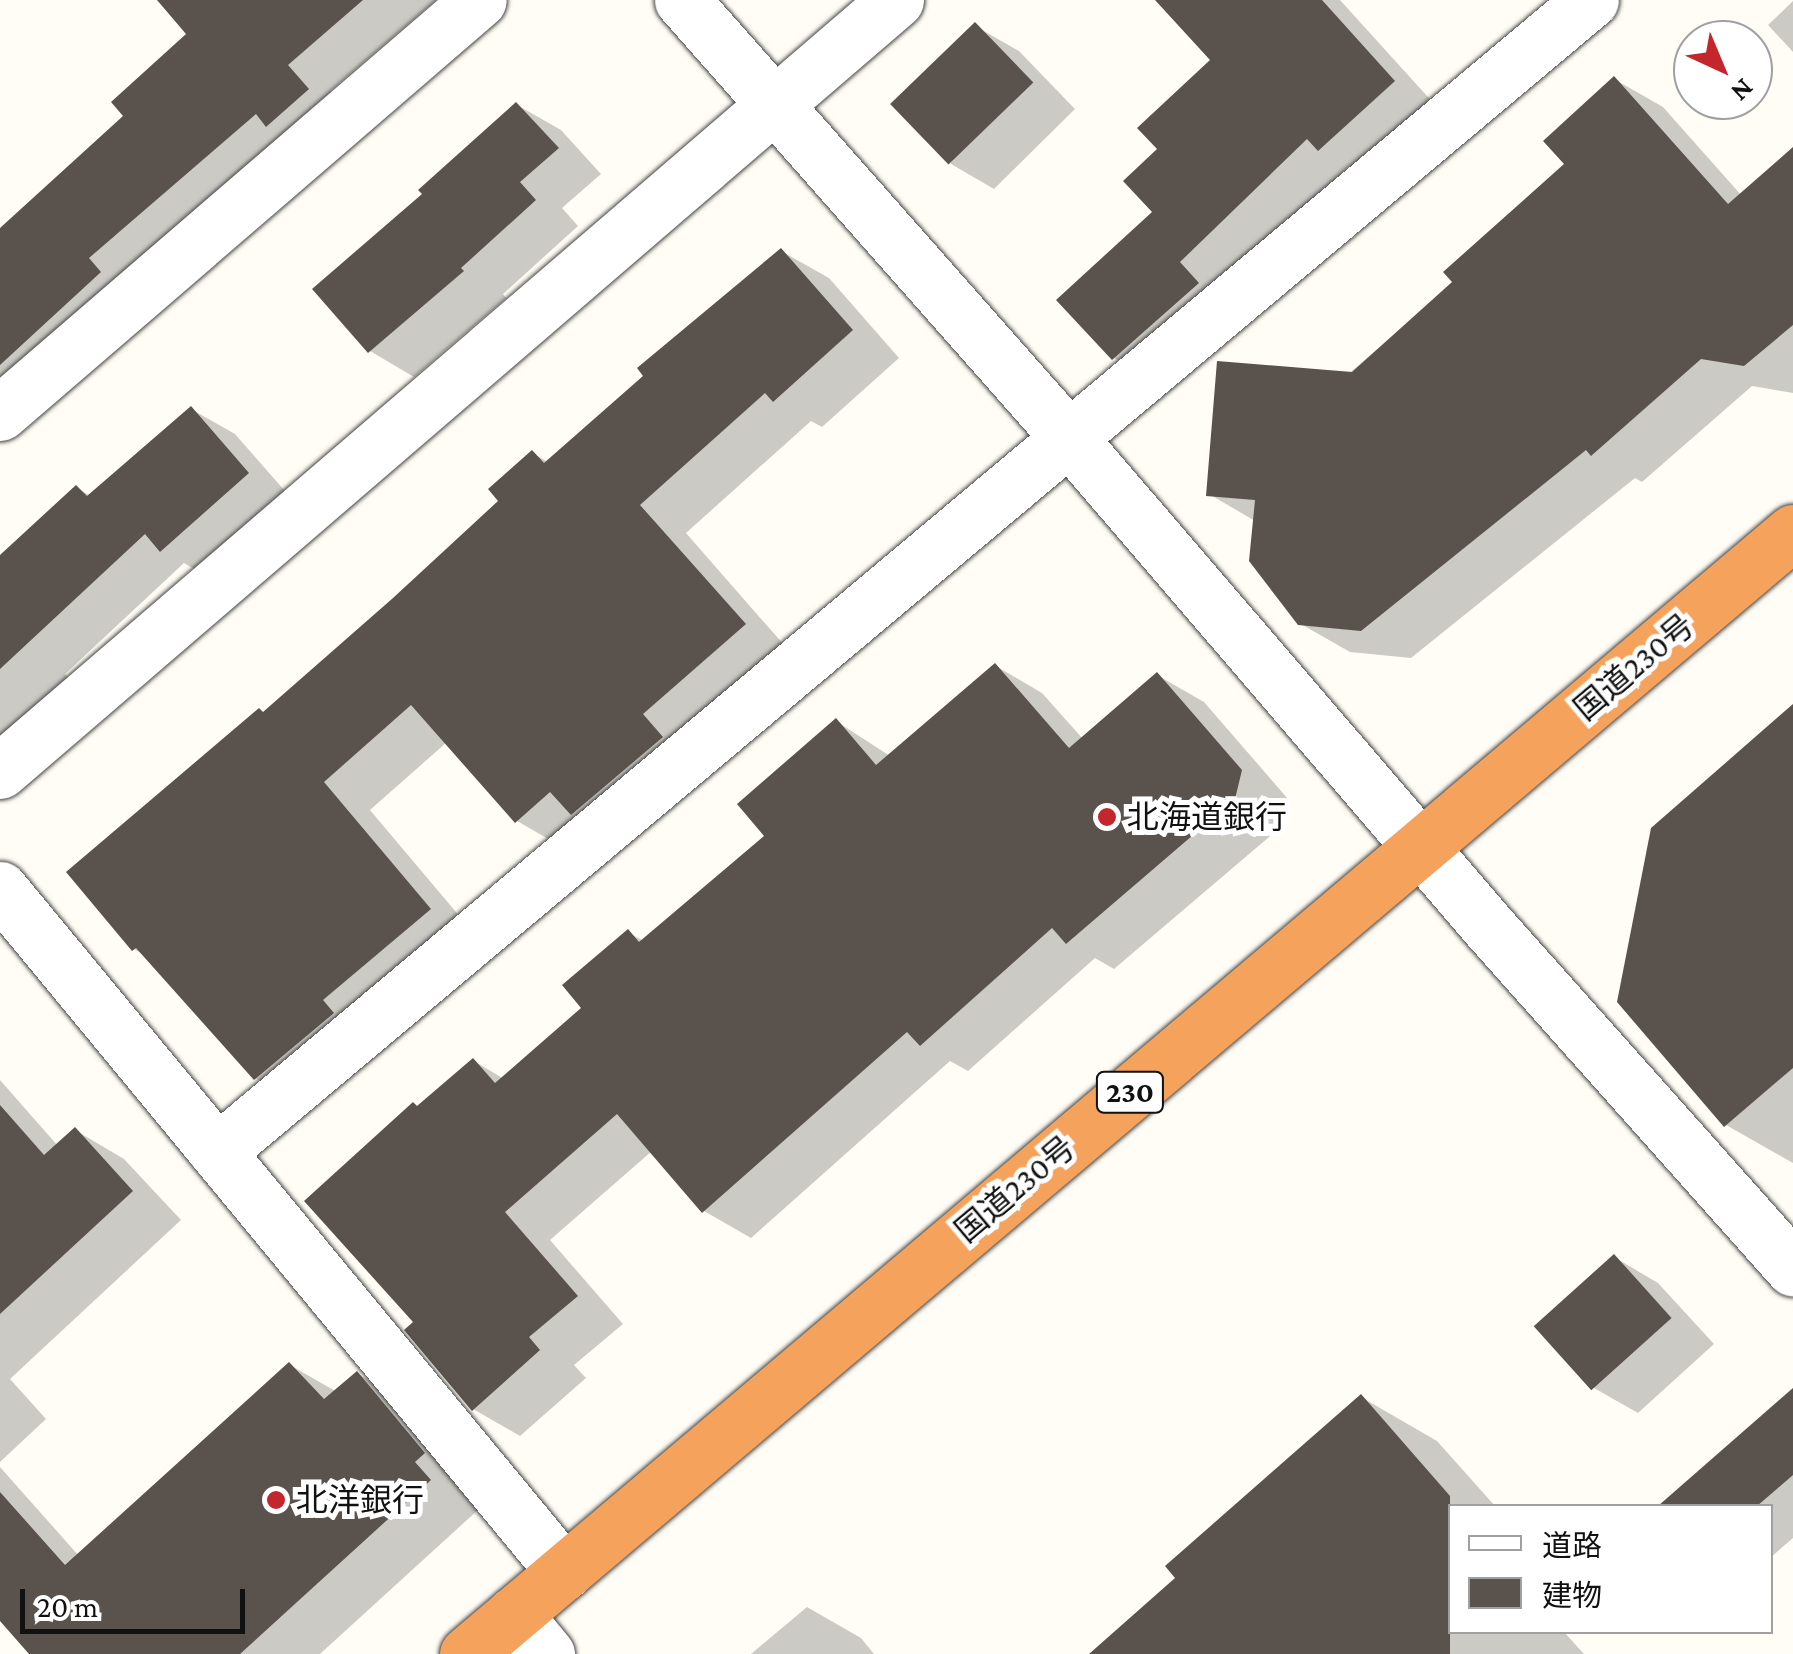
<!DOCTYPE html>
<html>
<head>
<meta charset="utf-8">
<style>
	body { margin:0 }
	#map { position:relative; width:1793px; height:1654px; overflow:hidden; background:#fffdf5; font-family:"Crimson Pro","Noto Sans JP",serif }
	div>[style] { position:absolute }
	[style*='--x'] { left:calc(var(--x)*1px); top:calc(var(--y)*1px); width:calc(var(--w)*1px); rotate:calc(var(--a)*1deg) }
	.shadow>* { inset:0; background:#0003 }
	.building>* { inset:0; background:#5a524d; transform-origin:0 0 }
	.roads { filter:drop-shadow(0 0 2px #444) drop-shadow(0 0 2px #444) }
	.street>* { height:55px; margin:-27.5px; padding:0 27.5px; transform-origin:27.5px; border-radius:27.5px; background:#fff }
	.highway>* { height:55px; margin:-27.5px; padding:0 27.5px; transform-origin:27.5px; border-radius:27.5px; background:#f5a25d }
	.dots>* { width:28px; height:28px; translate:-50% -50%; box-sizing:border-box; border:5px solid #fff; border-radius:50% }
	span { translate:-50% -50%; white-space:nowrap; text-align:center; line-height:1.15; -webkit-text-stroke:10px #fff; paint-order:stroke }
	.shield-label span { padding:2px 8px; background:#fff; border:2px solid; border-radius:8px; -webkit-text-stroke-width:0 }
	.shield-label { font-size:30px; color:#111; font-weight:700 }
	.street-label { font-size:32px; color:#111 }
	.poi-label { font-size:32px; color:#111 }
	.left { translate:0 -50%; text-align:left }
	.legend { position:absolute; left:1448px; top:1504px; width:325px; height:130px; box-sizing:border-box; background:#fff; border:2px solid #a0a0a0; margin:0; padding:12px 18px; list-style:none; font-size:30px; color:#111 }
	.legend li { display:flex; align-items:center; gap:20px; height:50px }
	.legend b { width:50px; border:2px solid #a0a0a0 }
	.north { position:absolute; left:1673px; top:20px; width:100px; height:100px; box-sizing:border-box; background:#fff; border:2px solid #a0a0a0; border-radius:50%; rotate:136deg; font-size:28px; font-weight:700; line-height:40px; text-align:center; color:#111 }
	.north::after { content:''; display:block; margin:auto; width:35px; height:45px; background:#c4262e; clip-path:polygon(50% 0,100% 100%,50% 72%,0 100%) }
	.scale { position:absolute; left:20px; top:1589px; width:225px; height:45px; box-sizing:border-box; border:5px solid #111; border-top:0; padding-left:12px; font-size:30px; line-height:35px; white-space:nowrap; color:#111; -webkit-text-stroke:8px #fff; paint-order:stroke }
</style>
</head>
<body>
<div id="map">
	<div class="shadow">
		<div style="clip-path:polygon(160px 0,436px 0,330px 91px,351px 115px,0 390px,0 231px,126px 116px,190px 34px)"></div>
		<div style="clip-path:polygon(1159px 0,1340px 0,1437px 107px,1364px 175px,1349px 166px,1222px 289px,1158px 384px,1114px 358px,1060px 300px,1155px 212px,1160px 149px,1213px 60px)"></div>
		<div style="clip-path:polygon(1793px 1px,1793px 52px,1768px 25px)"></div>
		<div style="clip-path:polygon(975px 26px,1019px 51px,1075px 109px,994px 189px,951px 164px)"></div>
		<div style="clip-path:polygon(1614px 79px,1663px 107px,1742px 196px,1793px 150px,1793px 393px,1752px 386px,1642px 482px,1635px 478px,1411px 658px,1350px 652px,1299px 623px,1255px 521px,1209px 494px,1455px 282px,1567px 164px)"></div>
		<div style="clip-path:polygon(517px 105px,561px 130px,601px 174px,562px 208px,578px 226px,503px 294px,506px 298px,414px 377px,370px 351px,426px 195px)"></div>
		<div style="clip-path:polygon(781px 251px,829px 278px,899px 358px,822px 427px,811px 421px,686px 533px,791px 653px,564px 848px,517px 821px,447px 742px,370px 810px,477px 937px,303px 1106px,255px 1078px,148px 957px,134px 949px,265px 714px,502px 501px,532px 453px,548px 462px)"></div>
		<div style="clip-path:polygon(191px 409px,235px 434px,292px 499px,206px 576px,184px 563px,65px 674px,77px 686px,0 755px,0 558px,76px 488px,91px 496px)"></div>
		<div style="clip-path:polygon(996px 666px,1042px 693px,1083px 739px,1157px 675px,1204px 702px,1288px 799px,1282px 826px,1114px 969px,1095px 958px,968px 1071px,950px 1061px,751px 1238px,704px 1211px,652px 1151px,550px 1240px,623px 1324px,574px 1365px,586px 1378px,520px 1436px,473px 1409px,416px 1323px,418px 1108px,474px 1061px,504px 1079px,584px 1008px,629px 933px,644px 941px,768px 836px,836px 721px,890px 756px)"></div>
		<div style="clip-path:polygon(1793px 708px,1793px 1163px,1726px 1125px)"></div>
		<div style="clip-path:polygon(0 1080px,58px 1146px,75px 1130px,124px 1159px,181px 1220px,10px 1379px,46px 1419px,0 1462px)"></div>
		<div style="clip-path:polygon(1614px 1257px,1658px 1283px,1714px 1344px,1638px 1413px,1594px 1388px)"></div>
		<div style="clip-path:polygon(290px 1365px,337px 1392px,358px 1374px,407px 1402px,479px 1509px,320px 1654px,44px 1654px,0 1617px,0 1467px,79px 1556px)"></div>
		<div style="clip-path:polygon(1361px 1397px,1437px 1441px,1495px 1506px,1450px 1506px,1450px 1632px,1564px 1632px,1584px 1654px,1093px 1654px,1179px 1578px)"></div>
		<div style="clip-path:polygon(1793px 1405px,1793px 1538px,1770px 1558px,1770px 1506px,1702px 1506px,1684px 1487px)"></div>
		<div style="clip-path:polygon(807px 1607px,861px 1638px,874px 1654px,751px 1654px)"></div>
	</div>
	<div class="building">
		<div style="clip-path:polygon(157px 0,363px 0,288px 65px,309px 89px,266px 127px,256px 114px,89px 258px,101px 272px,0 365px,0 228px,123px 116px,111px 102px,186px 34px)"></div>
		<div style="clip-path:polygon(1155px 0,1322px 0,1395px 81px,1318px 151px,1307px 139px,1180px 262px,1199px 283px,1112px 360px,1056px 300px,1152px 212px,1123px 181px,1157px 149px,1137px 128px,1210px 60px)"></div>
		<div style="left:975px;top:22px;width:84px;height:118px;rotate:46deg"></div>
		<div style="clip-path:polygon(1614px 76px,1728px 204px,1793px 147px,1793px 325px,1744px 366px,1701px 359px,1591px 456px,1586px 450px,1361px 631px,1298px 625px,1249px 561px,1255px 500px,1206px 496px,1217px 361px,1352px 372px,1452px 282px,1443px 272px,1564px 164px,1543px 141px)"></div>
		<div style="clip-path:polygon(516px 102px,559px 148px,520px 182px,536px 200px,461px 268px,464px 271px,368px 353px,312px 289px,422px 194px,418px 190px)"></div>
		<div style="clip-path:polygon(781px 248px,853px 330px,773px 402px,765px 393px,640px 505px,746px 624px,643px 714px,663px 737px,571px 815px,550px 792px,515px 823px,411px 705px,324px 782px,431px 909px,323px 1000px,334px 1013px,254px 1080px,136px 948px,132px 951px,66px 872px,259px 708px,263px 712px,393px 598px,498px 501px,488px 489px,532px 450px,544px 463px,643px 376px,637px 368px)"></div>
		<div style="clip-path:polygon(191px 406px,249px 473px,160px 552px,145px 534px,0 669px,0 555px,76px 485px,87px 496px)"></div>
		<div style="clip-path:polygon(995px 663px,1069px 748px,1157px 672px,1242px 770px,1235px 799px,1066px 944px,1052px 928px,920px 1046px,907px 1032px,702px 1213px,617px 1114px,505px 1212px,578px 1296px,529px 1337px,540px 1350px,472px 1411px,404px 1330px,413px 1322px,304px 1201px,413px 1102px,417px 1106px,473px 1058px,495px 1083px,581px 1008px,562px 985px,628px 929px,639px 942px,764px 836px,737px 804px,836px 718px,876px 765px)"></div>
		<div style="clip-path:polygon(1793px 704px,1793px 1068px,1724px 1127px,1617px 1002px,1651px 828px)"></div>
		<div style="clip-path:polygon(0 1105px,44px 1155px,75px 1127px,133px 1191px,0 1314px)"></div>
		<div style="left:1614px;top:1254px;width:86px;height:108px;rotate:48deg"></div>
		<div style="clip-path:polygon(289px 1362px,324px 1399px,357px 1371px,425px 1453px,415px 1462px,431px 1480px,240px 1654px,29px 1654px,0 1621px,0 1492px,65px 1565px)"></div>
		<div style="clip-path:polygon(1793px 1388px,1793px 1475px,1757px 1506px,1658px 1506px)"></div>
		<div style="clip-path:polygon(1361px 1394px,1450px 1496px,1450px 1654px,1089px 1654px,1175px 1578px,1165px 1566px)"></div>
	</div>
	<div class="roads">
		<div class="street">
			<div style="--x:682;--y:0;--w:584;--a:48.54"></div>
			<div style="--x:1069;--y:438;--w:642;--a:49.36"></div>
			<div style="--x:1487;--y:925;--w:460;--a:48.3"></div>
			<div style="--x:0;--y:413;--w:632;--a:-40.77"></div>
			<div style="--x:0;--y:771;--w:1182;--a:-40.71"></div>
			<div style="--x:0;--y:889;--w:886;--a:50.45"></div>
			<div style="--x:217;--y:1152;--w:1793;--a:-39.98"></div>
			<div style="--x:514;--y:1614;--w:52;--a:50.5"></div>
		</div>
		<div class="highway">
			<div style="--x:467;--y:1654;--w:1737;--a:-40.24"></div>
		</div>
	</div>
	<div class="dots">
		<div style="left:1107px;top:817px;background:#c4262e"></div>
		<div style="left:276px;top:1500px;background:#c4262e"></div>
	</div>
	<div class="shield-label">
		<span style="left:1130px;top:1092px">230</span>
	</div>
	<div class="street-label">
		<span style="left:1634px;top:667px;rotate:-40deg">国道230号</span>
		<span style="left:1015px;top:1189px;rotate:-40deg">国道230号</span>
	</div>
	<div class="poi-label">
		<span class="left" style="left:1127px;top:817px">北海道銀行</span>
		<span class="left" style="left:296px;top:1500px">北洋銀行</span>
	</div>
	<ul class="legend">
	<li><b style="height:12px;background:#fff"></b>道路</li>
	<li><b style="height:28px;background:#5a524d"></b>建物</li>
	</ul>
	<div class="north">N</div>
	<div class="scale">20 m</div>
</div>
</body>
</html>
